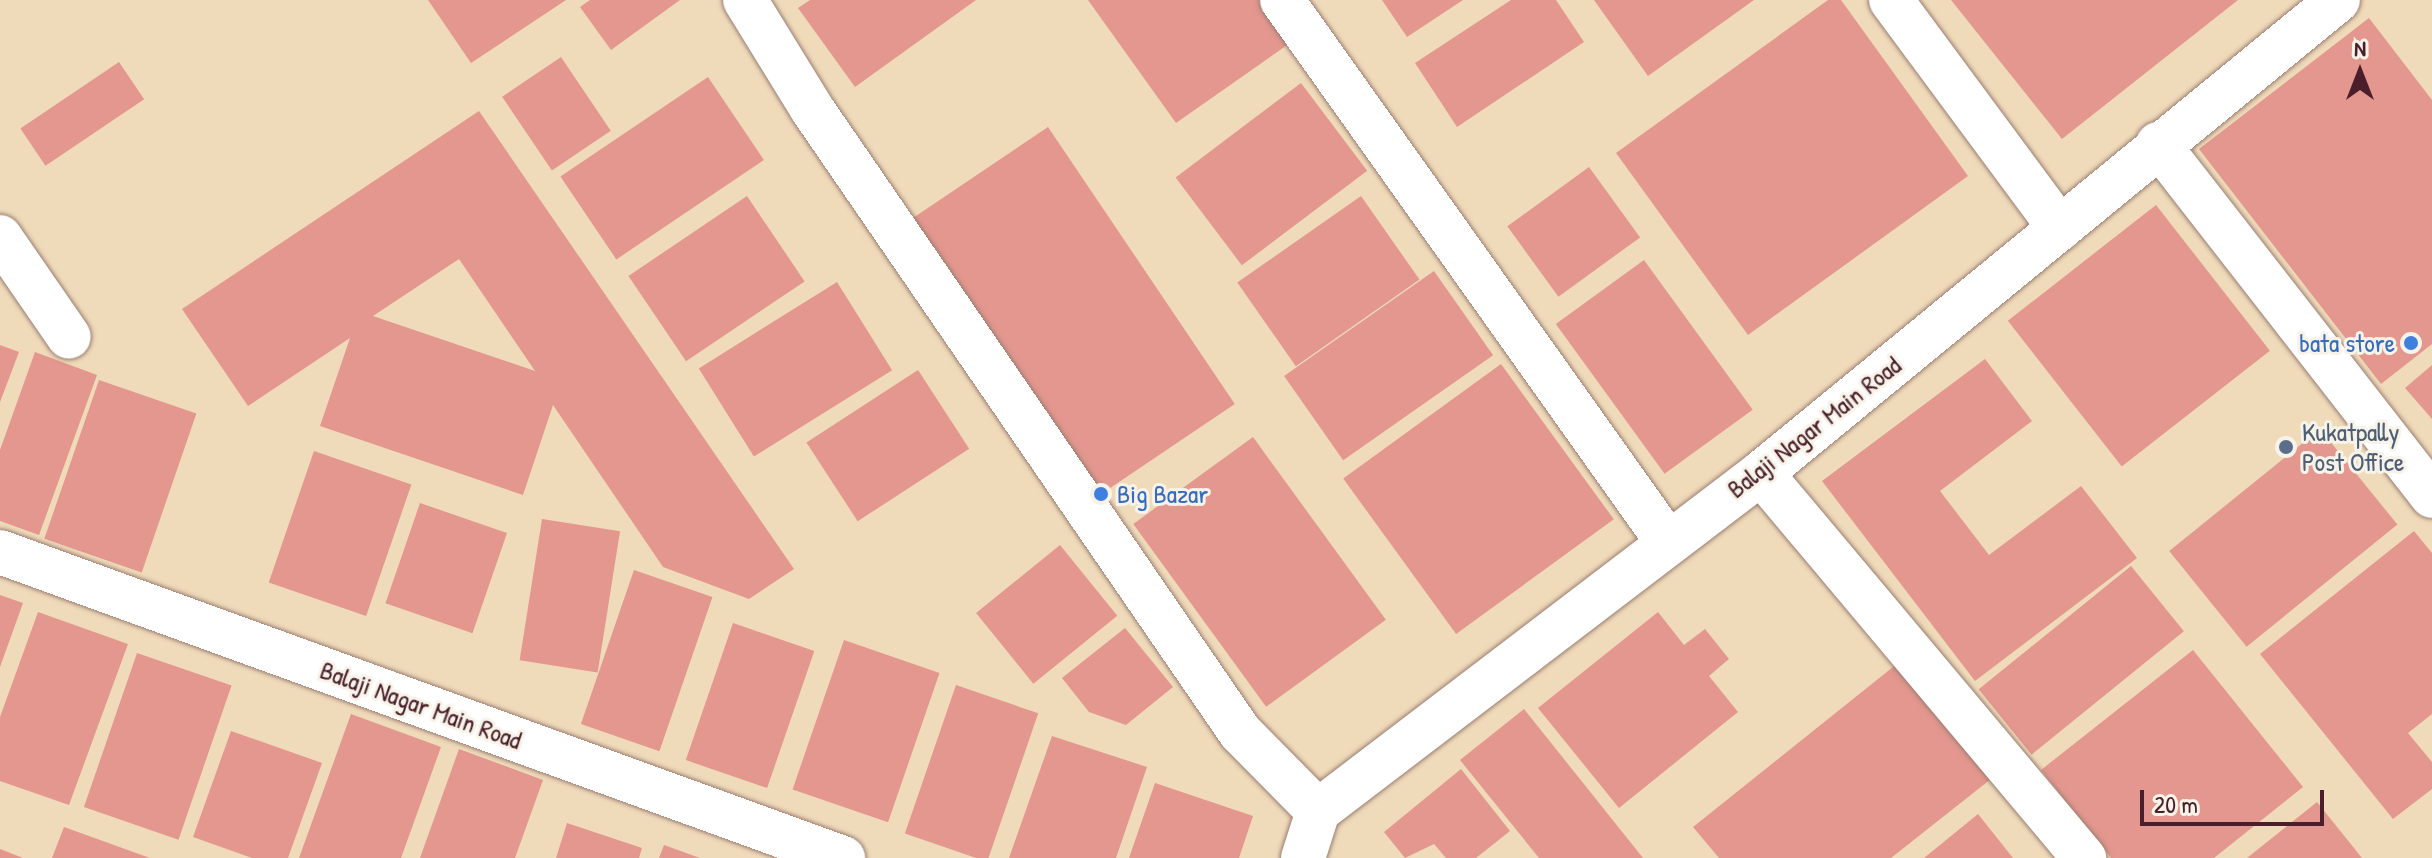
<!DOCTYPE html>
<html>
<head>
<meta charset="utf-8">
<style>
	body { margin:0 }
	#map { position:relative; width:2432px; height:858px; overflow:hidden; background:#efdbba; font-family:"Patrick Hand",sans-serif }
	div>[style] { position:absolute }
	[style*='--x'] { left:calc(var(--x)*1px); top:calc(var(--y)*1px); width:calc(var(--w)*1px); rotate:calc(var(--a)*1deg) }
	.building>* { inset:0; background:#e3978e; transform-origin:0 0 }
	.roads { filter:drop-shadow(0 0 2px #9c7d72) drop-shadow(0 0 2px #9c7d72) }
	.street>* { height:44px; margin:-22px; padding:0 22px; transform-origin:22px; border-radius:22px; background:#fff }
	.dots>* { width:22px; height:22px; translate:-50% -50%; box-sizing:border-box; border:4px solid #f7f3e8; border-radius:50% }
	span { translate:-50% -50%; white-space:nowrap; text-align:center; line-height:1.15; -webkit-text-stroke:6px #f7f3e8; paint-order:stroke }
	.shop-label { font-size:26px; color:#366cbe }
	.right { translate:-100% -50%; text-align:right }
	.left { translate:0 -50%; text-align:left }
	.street-label { font-size:26px; color:#4a1f2b }
	.service-label { font-size:26px; color:#4e5e75 }
	.north { position:absolute; left:2320px; top:32px; width:80px; height:80px; -webkit-text-stroke:6px #f7f3e8; paint-order:stroke; rotate:0deg; font-size:22px; font-weight:700; line-height:32px; text-align:center; color:#4a1f2b }
	.north::after { content:''; display:block; margin:auto; width:28px; height:36px; background:#4a1f2b; clip-path:polygon(50% 0,100% 100%,50% 72%,0 100%) }
	.scale { position:absolute; left:2140px; top:790px; width:184px; height:36px; box-sizing:border-box; border:4px solid #4a1f2b; border-top:0; padding-left:10px; font-size:24px; line-height:28px; white-space:nowrap; color:#4a1f2b; -webkit-text-stroke:6px #f7f3e8; paint-order:stroke }
</style>
</head>
<body>
<div id="map">
	<div class="building">
		<div style="clip-path:polygon(428px 0,566px 0,471px 63px)"></div>
		<div style="clip-path:polygon(590px 0,680px 0,611px 50px,580px 7px)"></div>
		<div style="clip-path:polygon(810px 0,976px 0,855px 87px,798px 8px)"></div>
		<div style="clip-path:polygon(1088px 0,1274px 0,1300px 36px,1176px 123px)"></div>
		<div style="clip-path:polygon(1382px 0,1463px 0,1407px 37px)"></div>
		<div style="clip-path:polygon(1511px 0,1556px 0,1584px 42px,1457px 127px,1415px 63px)"></div>
		<div style="clip-path:polygon(1594px 0,1754px 0,1648px 76px)"></div>
		<div style="clip-path:polygon(1828px 0,1841px 0,1968px 176px,1748px 335px,1616px 153px)"></div>
		<div style="clip-path:polygon(1951px 0,2238px 0,2062px 139px)"></div>
		<div style="clip-path:polygon(2369px 18px,2432px 100px,2432px 344px,2381px 384px,2199px 149px)"></div>
		<div style="left:561px;top:57px;width:89px;height:71px;rotate:56deg"></div>
		<div style="left:119px;top:62px;width:45px;height:119px;rotate:56deg"></div>
		<div style="left:708px;top:77px;width:100px;height:178px;rotate:56deg"></div>
		<div style="left:1301px;top:83px;width:110px;height:157px;rotate:53deg"></div>
		<div style="clip-path:polygon(evenodd,479px 111px,794px 569px,749px 599px,663px 567px,553px 405px,523px 495px,320px 426px,350px 338px,248px 406px,182px 309px,479px 111px,459px 259px,535px 371px,373px 316px,459px 259px)"></div>
		<div style="left:1048px;top:127px;width:334px;height:170px;rotate:56deg"></div>
		<div style="left:1589px;top:167px;width:87px;height:101px;rotate:54deg"></div>
		<div style="left:747px;top:196px;width:103px;height:143px;rotate:56deg"></div>
		<div style="left:1361px;top:196px;width:102px;height:151px;rotate:55deg"></div>
		<div style="left:2156px;top:205px;width:185px;height:188px;rotate:52deg"></div>
		<div style="left:1644px;top:260px;width:185px;height:109px;rotate:54deg"></div>
		<div style="left:1434px;top:271px;width:103px;height:183px;rotate:55deg"></div>
		<div style="left:837px;top:282px;width:104px;height:163px;rotate:58deg"></div>
		<div style="clip-path:polygon(0 345px,19px 352px,0 402px)"></div>
		<div style="clip-path:polygon(35px 352px,97px 375px,39px 535px,0 521px,0 450px)"></div>
		<div style="clip-path:polygon(1985px 359px,2032px 421px,1940px 491px,1989px 555px,2081px 486px,2137px 558px,1975px 681px,1822px 481px)"></div>
		<div style="left:1501px;top:364px;width:192px;height:195px;rotate:54deg"></div>
		<div style="clip-path:polygon(2432px 365px,2432px 419px,2405px 388px)"></div>
		<div style="left:918px;top:370px;width:94px;height:133px;rotate:57deg"></div>
		<div style="left:99px;top:380px;width:103px;height:168px;rotate:19deg"></div>
		<div style="left:2320px;top:429px;width:123px;height:194px;rotate:51deg"></div>
		<div style="left:1253px;top:437px;width:226px;height:148px;rotate:54deg"></div>
		<div style="left:314px;top:451px;width:103px;height:139px;rotate:19deg"></div>
		<div style="left:420px;top:503px;width:92px;height:106px;rotate:19deg"></div>
		<div style="left:542px;top:519px;width:79px;height:143px;rotate:9deg"></div>
		<div style="clip-path:polygon(2414px 531px,2432px 553px,2432px 714px,2408px 733px,2432px 762px,2432px 789px,2393px 819px,2260px 654px)"></div>
		<div style="left:1060px;top:545px;width:91px;height:108px;rotate:51deg"></div>
		<div style="left:2131px;top:566px;width:84px;height:196px;rotate:51deg"></div>
		<div style="left:634px;top:570px;width:83px;height:163px;rotate:19deg"></div>
		<div style="clip-path:polygon(0 595px,23px 603px,0 667px)"></div>
		<div style="clip-path:polygon(38px 612px,128px 644px,69px 805px,0 781px,0 717px)"></div>
		<div style="clip-path:polygon(1658px 612px,1684px 645px,1705px 629px,1729px 659px,1709px 676px,1738px 712px,1619px 808px,1538px 708px)"></div>
		<div style="left:733px;top:623px;width:86px;height:145px;rotate:19deg"></div>
		<div style="clip-path:polygon(1125px 628px,1173px 687px,1126px 725px,1089px 712px,1062px 678px)"></div>
		<div style="left:844px;top:640px;width:101px;height:158px;rotate:19deg"></div>
		<div style="clip-path:polygon(2193px 650px,2303px 787px,2214px 858px,2111px 858px,2041px 770px)"></div>
		<div style="left:137px;top:653px;width:100px;height:163px;rotate:19deg"></div>
		<div style="clip-path:polygon(1903px 659px,1996px 775px,1891px 858px,1719px 858px,1693px 827px)"></div>
		<div style="left:956px;top:685px;width:87px;height:157px;rotate:19deg"></div>
		<div style="clip-path:polygon(1524px 709px,1643px 858px,1539px 858px,1460px 760px)"></div>
		<div style="clip-path:polygon(351px 714px,441px 747px,401px 858px,299px 858px)"></div>
		<div style="clip-path:polygon(231px 731px,322px 763px,288px 858px,252px 858px,193px 837px)"></div>
		<div style="clip-path:polygon(1052px 736px,1147px 767px,1116px 858px,1009px 858px)"></div>
		<div style="clip-path:polygon(459px 749px,543px 780px,515px 858px,420px 858px)"></div>
		<div style="clip-path:polygon(1461px 769px,1510px 831px,1476px 858px,1446px 858px,1434px 844px,1405px 858px,1384px 832px)"></div>
		<div style="clip-path:polygon(1155px 783px,1253px 816px,1239px 858px,1129px 858px)"></div>
		<div style="clip-path:polygon(2317px 802px,2362px 858px,2247px 858px)"></div>
		<div style="clip-path:polygon(1978px 814px,2013px 858px,1924px 858px)"></div>
		<div style="clip-path:polygon(567px 823px,642px 848px,639px 858px,556px 858px)"></div>
		<div style="clip-path:polygon(64px 827px,150px 858px,52px 858px)"></div>
		<div style="clip-path:polygon(664px 845px,700px 858px,659px 858px)"></div>
		<div style="clip-path:polygon(0 849px,23px 858px,0 858px)"></div>
	</div>
	<div class="roads">
		<div class="street">
			<div style="--x:745;--y:0;--w:128;--a:58.4"></div>
			<div style="--x:812;--y:109;--w:756;--a:55.51"></div>
			<div style="--x:1240;--y:732;--w:111;--a:45.4"></div>
			<div style="--x:1282;--y:0;--w:663;--a:54.58"></div>
			<div style="--x:1891;--y:0;--w:284;--a:53.5"></div>
			<div style="--x:2158;--y:144;--w:446;--a:52.1"></div>
			<div style="--x:0;--y:237;--w:121;--a:55.4"></div>
			<div style="--x:1761;--y:473;--w:503;--a:50"></div>
			<div style="--x:0;--y:552;--w:897;--a:19.95"></div>
			<div style="--x:1303;--y:858;--w:49;--a:-72.3"></div>
			<div style="--x:1318;--y:811;--w:557;--a:-37.34"></div>
			<div style="--x:1761;--y:473;--w:746;--a:-39.34"></div>
		</div>
	</div>
	<div class="dots">
		<div style="left:2411px;top:343px;background:#3f7fe0"></div>
		<div style="left:2286px;top:447px;background:#5c6f8a"></div>
		<div style="left:1101px;top:494px;background:#3f7fe0"></div>
	</div>
	<div class="shop-label">
		<span class="right" style="left:2395px;top:343px">bata store</span>
		<span class="left" style="left:1117px;top:494px">Big Bazar</span>
	</div>
	<div class="street-label">
		<span style="left:1814px;top:427px;rotate:-38deg">Balaji Nagar Main Road</span>
		<span style="left:421px;top:705px;rotate:20deg">Balaji Nagar Main Road</span>
	</div>
	<div class="service-label">
		<span class="left" style="left:2302px;top:447px">Kukatpally<br>Post Office</span>
	</div>
	<div class="north">N</div>
	<div class="scale">20 m</div>
</div>
</body>
</html>
